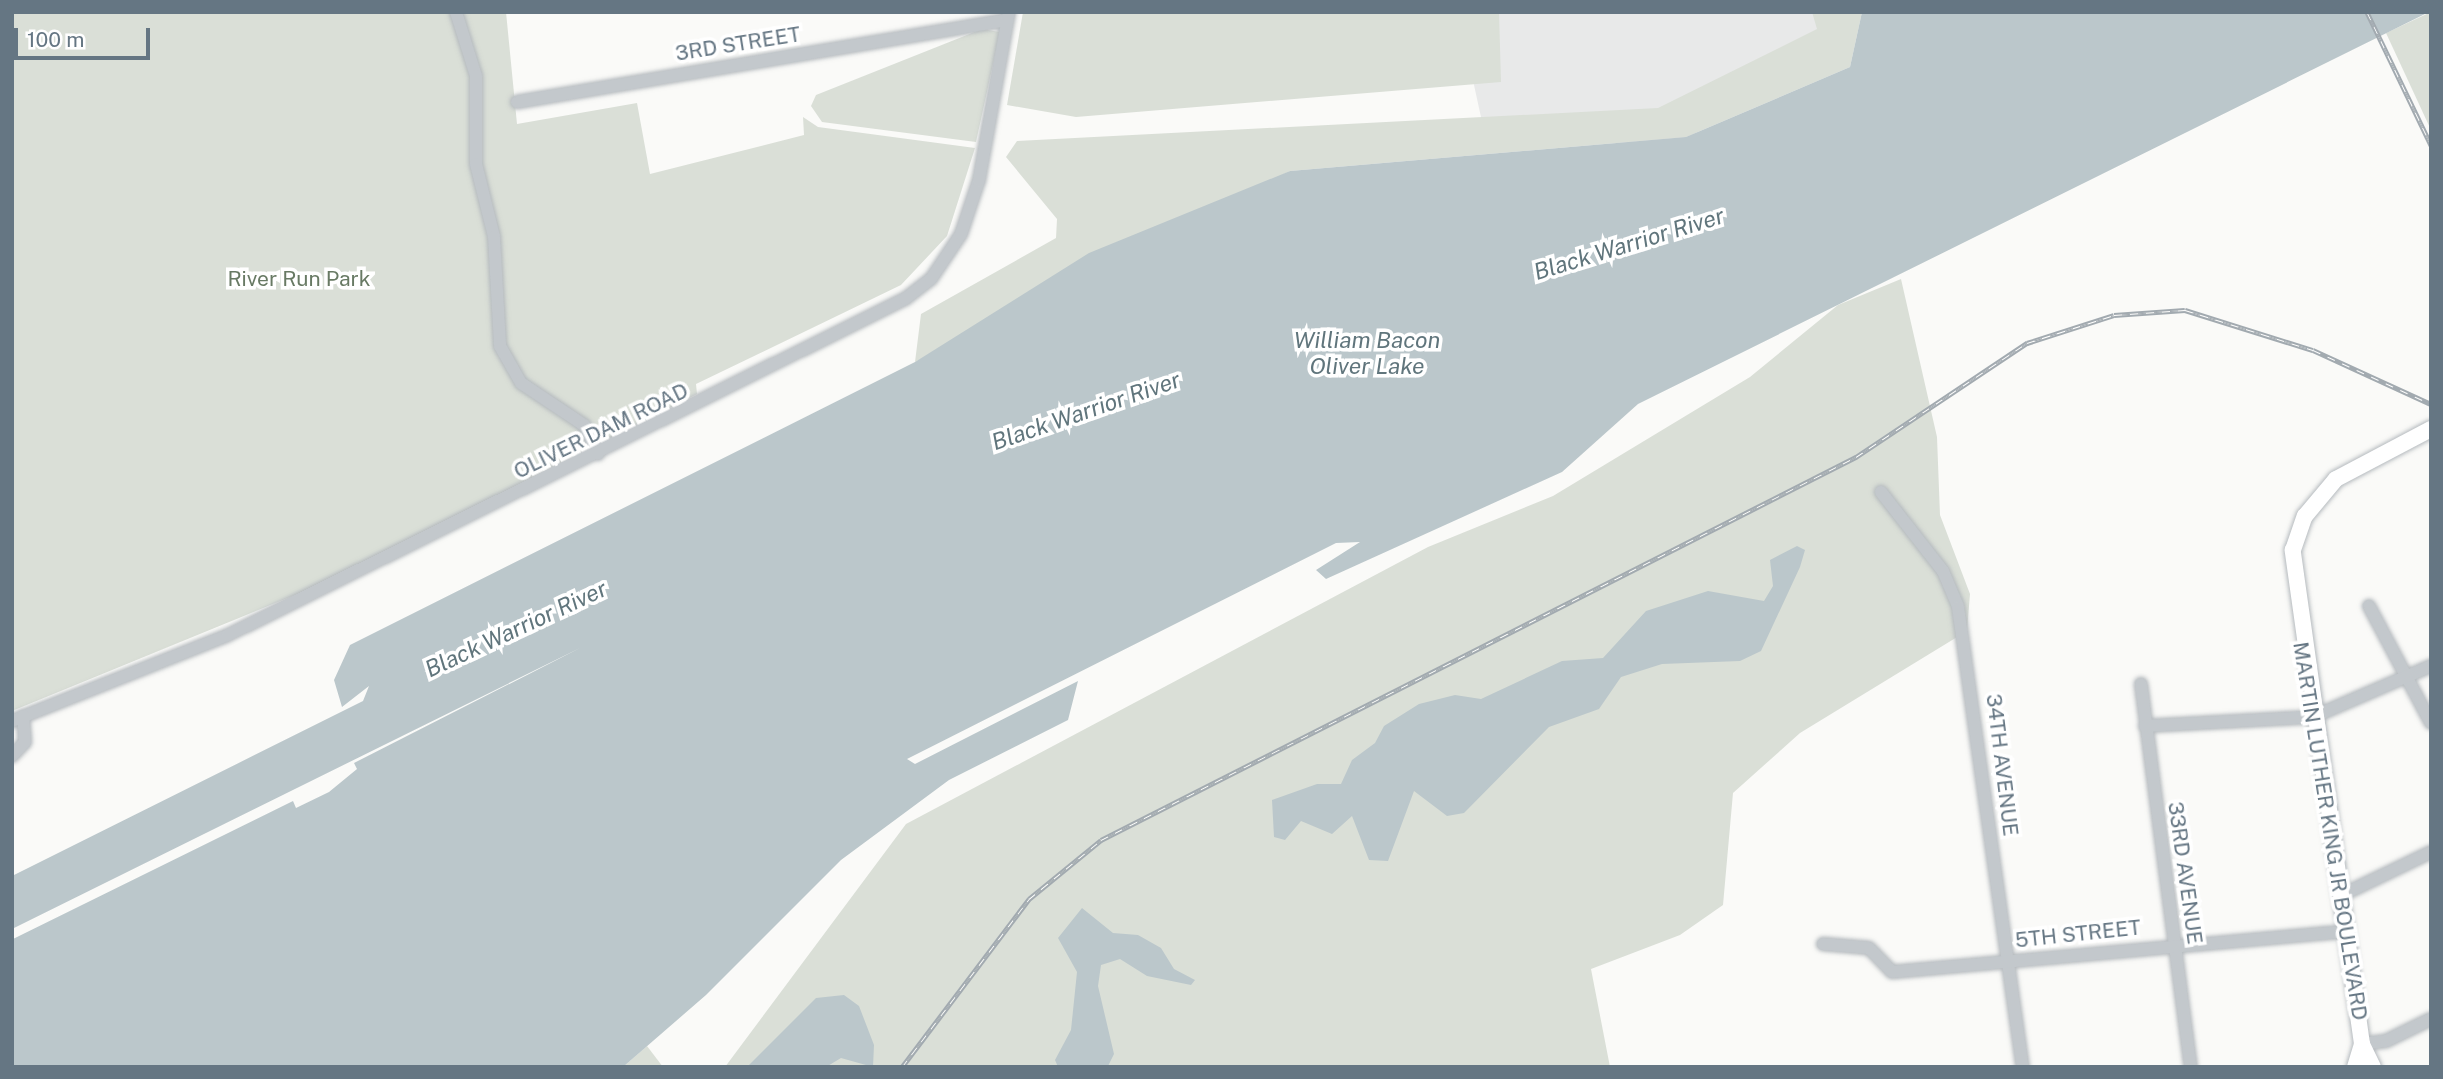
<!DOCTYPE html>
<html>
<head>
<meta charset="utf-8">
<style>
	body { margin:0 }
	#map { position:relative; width:2443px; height:1079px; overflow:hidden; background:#fafaf8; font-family:"Public Sans",sans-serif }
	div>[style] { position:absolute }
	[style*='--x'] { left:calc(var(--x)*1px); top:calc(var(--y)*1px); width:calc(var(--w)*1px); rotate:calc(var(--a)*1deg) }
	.built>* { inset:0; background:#e8e9e9 }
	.green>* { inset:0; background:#dadfd7 }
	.water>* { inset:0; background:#bbc7cb }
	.roads { filter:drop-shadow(0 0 2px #b5babe) drop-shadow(0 0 2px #b5babe) }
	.minor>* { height:12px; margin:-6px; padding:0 6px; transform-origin:6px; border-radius:6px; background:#c3c8cc }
	.major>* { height:16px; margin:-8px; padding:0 8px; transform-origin:8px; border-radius:8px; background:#fff }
	.rail>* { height:5px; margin-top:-2.5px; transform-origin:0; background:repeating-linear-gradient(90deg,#fff 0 8px,#a2aab0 0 16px); box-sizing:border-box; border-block:2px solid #a2aab0 }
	span { translate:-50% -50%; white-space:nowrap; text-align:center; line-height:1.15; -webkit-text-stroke:7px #fff; paint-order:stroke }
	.street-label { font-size:21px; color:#657683 }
	.park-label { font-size:21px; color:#687a64 }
	.water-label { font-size:23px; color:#60757c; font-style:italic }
	.frame { position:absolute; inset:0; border:14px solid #657683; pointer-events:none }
	.scale { position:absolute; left:14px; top:28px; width:136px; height:32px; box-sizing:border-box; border:4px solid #657683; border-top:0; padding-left:9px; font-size:21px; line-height:24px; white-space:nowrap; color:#657683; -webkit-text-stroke:5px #fff; paint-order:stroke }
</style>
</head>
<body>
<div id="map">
	<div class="built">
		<div style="clip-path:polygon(1458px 12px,1846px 12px,1682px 144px,1486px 140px)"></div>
	</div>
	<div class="green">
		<div style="clip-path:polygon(12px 12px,506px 12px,517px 124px,637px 103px,650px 174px,804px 135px,803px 117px,818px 127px,975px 148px,947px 236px,901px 285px,696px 384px,697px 394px,324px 583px,12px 711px)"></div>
		<div style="clip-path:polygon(1023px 12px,1499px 12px,1501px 82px,1076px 117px,1007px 105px)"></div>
		<div style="clip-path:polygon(1812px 12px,1862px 12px,1850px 67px,1686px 137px,1290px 171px,915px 362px,921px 314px,1056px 238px,1057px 219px,1006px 157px,1017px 141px,1658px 108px,1817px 29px)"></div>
		<div style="clip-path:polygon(2431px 12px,2431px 130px,2386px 33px)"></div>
		<div style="clip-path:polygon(982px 29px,1000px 32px,976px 142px,822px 122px,811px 106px,816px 95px)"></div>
		<div style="clip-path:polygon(1901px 279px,1937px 437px,1940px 515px,1970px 594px,1967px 631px,1800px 733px,1733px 793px,1723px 905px,1680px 935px,1591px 969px,1610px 1067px,725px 1067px,906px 824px,1428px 547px,1553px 496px,1750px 377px,1838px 305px)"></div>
		<div style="clip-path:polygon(647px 1046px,663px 1067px,623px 1067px)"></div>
	</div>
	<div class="water">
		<div style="clip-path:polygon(1862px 12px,2429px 12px,1638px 404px,1562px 472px,1326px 579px,1316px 570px,1360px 542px,1336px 543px,907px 759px,915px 764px,1078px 681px,1068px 720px,949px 780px,841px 860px,706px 995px,623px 1067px,12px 1067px,13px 939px,293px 801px,296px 808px,329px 792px,357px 769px,354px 763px,580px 648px,12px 929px,12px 876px,363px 701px,369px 686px,342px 707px,334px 680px,350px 645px,915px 362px,1089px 253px,1290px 171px,1686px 137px,1850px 67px)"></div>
		<div style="clip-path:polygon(1797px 546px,1805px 550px,1800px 567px,1761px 651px,1740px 661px,1662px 664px,1621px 677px,1599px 709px,1549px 727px,1464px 813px,1447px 816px,1414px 791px,1388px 861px,1369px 860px,1352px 816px,1332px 834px,1301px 821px,1285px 840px,1274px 837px,1272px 800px,1317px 784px,1341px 784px,1352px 760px,1375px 743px,1384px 726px,1419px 704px,1455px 695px,1481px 699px,1562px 661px,1603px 658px,1646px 611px,1708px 591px,1764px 601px,1773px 586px,1770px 560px)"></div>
		<div style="clip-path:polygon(1082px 908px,1113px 933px,1138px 935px,1161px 948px,1174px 969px,1195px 980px,1191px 985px,1147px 976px,1120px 959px,1101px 965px,1098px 986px,1114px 1054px,1108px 1066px,1058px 1067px,1055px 1060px,1071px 1030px,1077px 972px,1058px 938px)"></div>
		<div style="clip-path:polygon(844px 995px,859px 1006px,874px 1045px,873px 1067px,841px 1058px,826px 1067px,747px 1067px,816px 998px)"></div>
	</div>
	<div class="roads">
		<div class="minor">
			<div style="--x:456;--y:12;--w:67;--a:72.6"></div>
			<div style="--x:476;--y:76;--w:88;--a:90"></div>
			<div style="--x:476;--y:164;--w:75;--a:76.1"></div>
			<div style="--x:494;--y:237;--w:109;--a:86.8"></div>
			<div style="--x:500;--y:346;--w:43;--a:60.4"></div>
			<div style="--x:521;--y:383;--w:76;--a:33.7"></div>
			<div style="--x:584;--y:425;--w:32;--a:64"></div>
			<div style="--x:517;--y:102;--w:497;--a:-9.5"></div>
			<div style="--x:1881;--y:492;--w:100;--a:51.9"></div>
			<div style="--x:1943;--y:571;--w:39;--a:67"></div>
			<div style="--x:1958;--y:607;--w:465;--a:82"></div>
			<div style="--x:2369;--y:606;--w:132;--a:62.1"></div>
			<div style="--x:2141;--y:684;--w:386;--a:82.6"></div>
			<div style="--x:12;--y:721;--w:232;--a:-21.7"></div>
			<div style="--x:228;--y:635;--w:756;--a:-26.4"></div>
			<div style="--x:905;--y:299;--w:33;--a:-38"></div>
			<div style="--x:931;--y:279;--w:54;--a:-56.3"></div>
			<div style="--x:961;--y:234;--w:57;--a:-71.6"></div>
			<div style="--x:979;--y:180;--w:171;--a:-79.9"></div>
			<div style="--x:2145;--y:726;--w:168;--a:-3.1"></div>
			<div style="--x:2313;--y:717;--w:129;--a:-23.4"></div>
			<div style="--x:12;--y:756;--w:19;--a:-47"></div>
			<div style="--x:25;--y:742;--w:26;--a:-94"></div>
			<div style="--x:2342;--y:895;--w:99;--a:-25.8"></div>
			<div style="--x:1823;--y:944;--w:46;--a:5"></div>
			<div style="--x:1869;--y:948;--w:33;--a:46"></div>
			<div style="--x:1892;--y:972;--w:457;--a:-5.1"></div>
			<div style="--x:2362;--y:1044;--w:24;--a:-7"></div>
			<div style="--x:2386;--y:1041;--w:50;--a:-26.1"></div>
		</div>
		<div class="major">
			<div style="--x:2355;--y:1067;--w:24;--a:-73"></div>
			<div style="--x:2373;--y:1067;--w:25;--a:-116"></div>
			<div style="--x:2362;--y:1044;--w:499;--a:-98"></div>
			<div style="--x:2293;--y:550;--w:36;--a:-71"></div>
			<div style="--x:2305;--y:516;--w:48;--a:-50"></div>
			<div style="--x:2336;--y:479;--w:107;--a:-27.8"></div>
		</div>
	</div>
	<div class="rail">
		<div style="--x:2367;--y:12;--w:148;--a:64.3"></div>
		<div style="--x:902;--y:1067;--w:211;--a:-52.9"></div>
		<div style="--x:1029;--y:899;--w:93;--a:-39.3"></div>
		<div style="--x:1101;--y:840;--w:847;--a:-26.9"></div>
		<div style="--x:1856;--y:457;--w:206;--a:-33.7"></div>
		<div style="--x:2027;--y:343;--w:91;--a:-17.8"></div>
		<div style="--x:2114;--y:315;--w:71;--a:-4"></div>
		<div style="--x:2185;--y:310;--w:134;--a:17.4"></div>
		<div style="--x:2313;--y:350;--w:130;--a:24.6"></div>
	</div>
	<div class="street-label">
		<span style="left:738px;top:44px;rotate:-9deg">3RD STREET</span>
		<span style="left:601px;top:431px;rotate:-26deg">OLIVER DAM ROAD</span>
		<span style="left:2002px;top:765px;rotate:83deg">34TH AVENUE</span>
		<span style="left:2330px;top:831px;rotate:81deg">MARTIN LUTHER KING JR BOULEVARD</span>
		<span style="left:2185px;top:873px;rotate:82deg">33RD AVENUE</span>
		<span style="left:2078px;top:934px;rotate:-6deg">5TH STREET</span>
	</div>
	<div class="park-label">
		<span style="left:299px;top:279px">River Run Park</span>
	</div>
	<div class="water-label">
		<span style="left:1629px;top:244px;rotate:-17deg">Black Warrior River</span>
		<span style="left:1367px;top:353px">William Bacon<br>Oliver Lake</span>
		<span style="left:1086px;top:411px;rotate:-19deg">Black Warrior River</span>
		<span style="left:516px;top:629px;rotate:-25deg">Black Warrior River</span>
	</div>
	<div class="frame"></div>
	<div class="scale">100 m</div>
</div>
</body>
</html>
